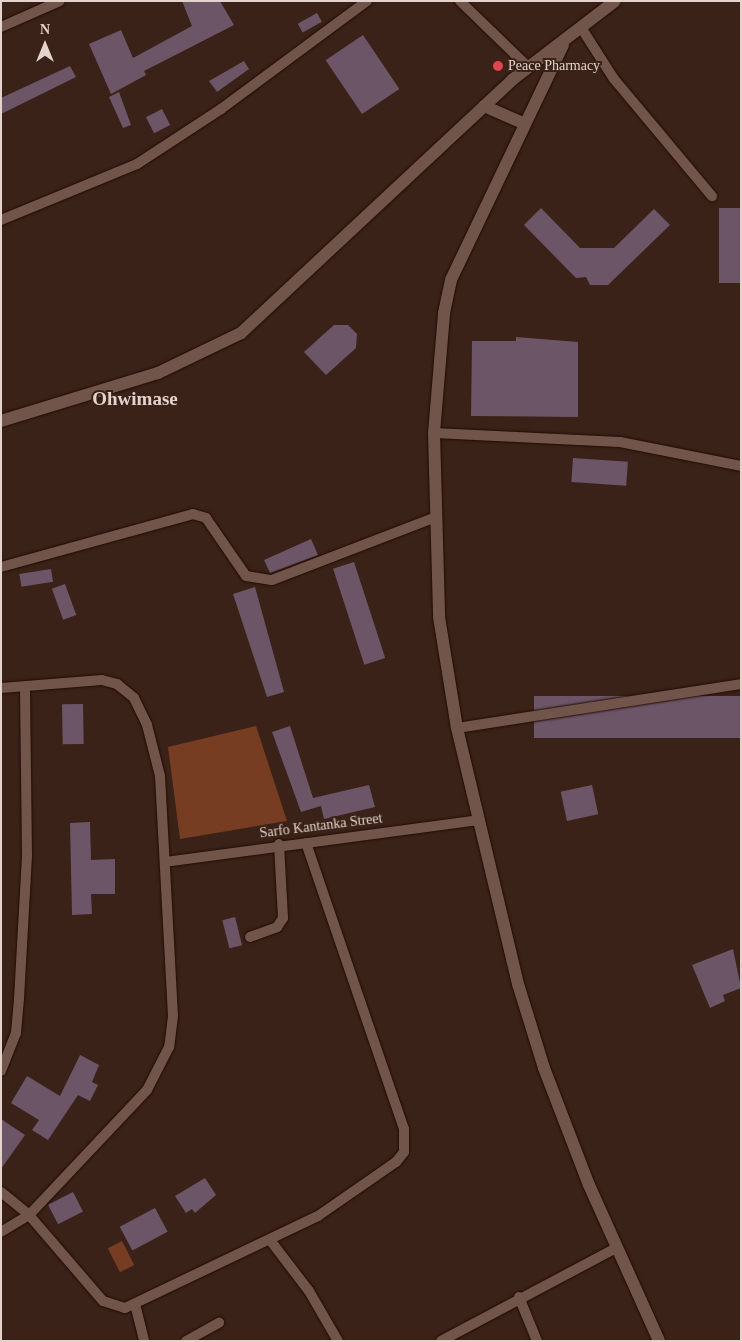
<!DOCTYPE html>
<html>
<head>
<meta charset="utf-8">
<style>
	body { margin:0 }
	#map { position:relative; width:742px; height:1342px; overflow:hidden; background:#3a2218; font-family:Georgia,serif }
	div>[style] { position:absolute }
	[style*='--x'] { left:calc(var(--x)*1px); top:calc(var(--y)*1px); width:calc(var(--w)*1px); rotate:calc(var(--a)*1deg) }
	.green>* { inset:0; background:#763d22; transform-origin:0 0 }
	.building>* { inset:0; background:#6c5567; transform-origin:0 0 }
	.roads { filter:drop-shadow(0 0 1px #200b03) drop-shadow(0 0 1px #200b03) }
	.street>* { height:10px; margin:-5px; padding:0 5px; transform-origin:5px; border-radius:5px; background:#71554a }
	.secondary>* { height:12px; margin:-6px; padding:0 6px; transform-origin:6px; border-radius:6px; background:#71554a }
	.dots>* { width:14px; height:14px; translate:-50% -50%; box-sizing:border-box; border:2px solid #3a2218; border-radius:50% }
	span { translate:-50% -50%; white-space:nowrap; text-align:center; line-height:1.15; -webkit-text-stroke:4px #3a2218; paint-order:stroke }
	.poi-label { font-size:14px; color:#e3d3cc }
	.left { translate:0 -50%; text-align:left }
	.street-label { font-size:14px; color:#e3d3cc }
	.district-label { font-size:19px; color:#e3d3cc; font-weight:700 }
	.frame { position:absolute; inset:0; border:2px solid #e3d3cc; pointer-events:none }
	.north { position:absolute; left:20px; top:20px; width:50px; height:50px; -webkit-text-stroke:4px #3a2218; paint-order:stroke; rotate:0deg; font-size:14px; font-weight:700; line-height:20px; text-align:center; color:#e3d3cc }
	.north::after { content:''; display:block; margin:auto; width:18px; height:22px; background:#e3d3cc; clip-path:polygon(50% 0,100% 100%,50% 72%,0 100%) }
</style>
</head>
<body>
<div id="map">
	<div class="green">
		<div style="clip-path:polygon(256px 726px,287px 821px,180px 839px,168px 747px)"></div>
		<div style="left:122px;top:1241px;width:27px;height:16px;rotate:63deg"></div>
	</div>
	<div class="building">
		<div style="clip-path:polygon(182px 1px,220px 1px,234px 25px,144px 71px,146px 75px,111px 94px,89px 44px,121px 30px,133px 58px,192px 26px)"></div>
		<div style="left:317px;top:13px;width:10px;height:22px;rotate:61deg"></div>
		<div style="left:363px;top:35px;width:65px;height:45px;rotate:56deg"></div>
		<div style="clip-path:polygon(244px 61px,249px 69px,217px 92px,209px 81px)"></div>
		<div style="clip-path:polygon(70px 66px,76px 77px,1px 114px,1px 98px)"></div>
		<div style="clip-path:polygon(119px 92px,131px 125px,123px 128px,109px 97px)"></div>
		<div style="left:162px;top:109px;width:18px;height:18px;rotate:63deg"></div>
		<div style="clip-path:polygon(541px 208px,580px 248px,614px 248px,654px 209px,670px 225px,608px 285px,590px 285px,586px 277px,576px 278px,524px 225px)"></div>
		<div style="left:719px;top:208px;width:22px;height:75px"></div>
		<div style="clip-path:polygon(334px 325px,348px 325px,357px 334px,356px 348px,326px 375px,304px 352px)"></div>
		<div style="clip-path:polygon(516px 337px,578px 342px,578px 417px,471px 416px,472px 341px,516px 341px)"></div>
		<div style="left:573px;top:458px;width:55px;height:24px;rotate:4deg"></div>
		<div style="clip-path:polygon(311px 539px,318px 555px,270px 573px,264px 560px)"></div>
		<div style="left:354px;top:562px;width:101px;height:22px;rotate:72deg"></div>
		<div style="left:51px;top:569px;width:13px;height:32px;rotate:81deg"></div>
		<div style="left:65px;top:584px;width:33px;height:14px;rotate:70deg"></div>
		<div style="clip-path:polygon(255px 587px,284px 692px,267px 697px,233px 594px)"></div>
		<div style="left:741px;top:696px;width:42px;height:207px;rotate:90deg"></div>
		<div style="left:83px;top:704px;width:40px;height:21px;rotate:89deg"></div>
		<div style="clip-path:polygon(290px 726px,313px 798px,369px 785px,375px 807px,324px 819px,321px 806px,301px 812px,272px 732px)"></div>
		<div style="left:592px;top:785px;width:30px;height:32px;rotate:78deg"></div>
		<div style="clip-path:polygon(90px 822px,91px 860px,115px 859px,115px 894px,91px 894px,92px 914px,72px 915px,70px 823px)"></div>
		<div style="left:235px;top:917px;width:29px;height:13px;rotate:76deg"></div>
		<div style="clip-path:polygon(733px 949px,741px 988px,723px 995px,725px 1001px,710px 1008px,692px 965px)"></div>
		<div style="clip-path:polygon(80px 1055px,99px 1065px,92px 1082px,98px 1085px,90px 1101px,78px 1095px,48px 1140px,32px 1130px,39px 1120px,11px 1103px,27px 1076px,60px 1096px)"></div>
		<div style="clip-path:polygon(1px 1119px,25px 1135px,1px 1169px)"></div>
		<div style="clip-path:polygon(205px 1178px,216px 1195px,195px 1213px,192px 1209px,186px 1213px,175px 1196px)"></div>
		<div style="left:73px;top:1192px;width:22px;height:28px;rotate:63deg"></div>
		<div style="left:155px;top:1208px;width:27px;height:40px;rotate:62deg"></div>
	</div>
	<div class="roads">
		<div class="street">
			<div style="--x:460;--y:1;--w:95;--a:44.1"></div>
			<div style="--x:1;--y:27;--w:64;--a:-23.8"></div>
			<div style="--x:582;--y:29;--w:59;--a:57.4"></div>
			<div style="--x:614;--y:79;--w:153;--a:50.1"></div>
			<div style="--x:1;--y:220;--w:147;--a:-22.4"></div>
			<div style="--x:137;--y:164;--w:100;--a:-33.2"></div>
			<div style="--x:221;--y:109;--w:182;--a:-36.5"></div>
			<div style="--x:434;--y:433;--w:186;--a:2.8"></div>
			<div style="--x:620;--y:442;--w:123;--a:11.2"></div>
			<div style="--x:1;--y:567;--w:199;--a:-15.4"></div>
			<div style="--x:193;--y:514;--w:14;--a:17"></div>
			<div style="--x:206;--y:518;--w:70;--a:55.4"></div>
			<div style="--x:246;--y:576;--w:26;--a:9"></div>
			<div style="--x:272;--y:580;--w:176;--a:-21"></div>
			<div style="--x:1;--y:688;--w:101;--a:-4.5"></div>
			<div style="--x:102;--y:680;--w:16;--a:15"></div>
			<div style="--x:117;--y:684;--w:22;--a:39"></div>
			<div style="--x:134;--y:698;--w:30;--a:64"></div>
			<div style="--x:147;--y:725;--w:53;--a:75.7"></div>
			<div style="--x:160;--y:776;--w:240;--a:86.9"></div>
			<div style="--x:173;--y:1016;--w:31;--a:97"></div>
			<div style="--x:169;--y:1047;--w:48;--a:117.1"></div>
			<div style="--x:147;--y:1090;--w:172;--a:133.3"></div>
			<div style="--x:29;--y:1215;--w:33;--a:149"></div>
			<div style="--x:457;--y:728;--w:287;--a:-8.8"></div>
			<div style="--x:165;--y:862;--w:317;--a:-7.6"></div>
			<div style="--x:250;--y:937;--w:29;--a:-20"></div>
			<div style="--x:277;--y:927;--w:11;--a:-56"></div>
			<div style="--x:283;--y:918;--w:74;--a:-93.1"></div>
			<div style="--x:1;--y:1071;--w:41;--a:-68.5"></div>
			<div style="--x:16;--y:1033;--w:34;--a:-85"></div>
			<div style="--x:19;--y:999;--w:145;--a:-86.8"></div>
			<div style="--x:27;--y:854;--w:167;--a:-90.7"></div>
			<div style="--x:1;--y:1192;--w:36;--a:39"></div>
			<div style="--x:29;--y:1215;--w:113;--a:49.3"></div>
			<div style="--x:103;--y:1301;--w:23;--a:18"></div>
			<div style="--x:125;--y:1308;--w:214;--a:-25.5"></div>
			<div style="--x:318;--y:1216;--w:95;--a:-34.7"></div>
			<div style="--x:396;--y:1162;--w:13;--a:-51"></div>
			<div style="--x:404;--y:1152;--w:23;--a:-90"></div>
			<div style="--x:404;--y:1129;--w:302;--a:-108.9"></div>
			<div style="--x:270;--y:1240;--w:64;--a:52.6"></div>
			<div style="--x:309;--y:1291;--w:58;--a:59.9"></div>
			<div style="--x:519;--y:1297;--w:48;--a:67.8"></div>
			<div style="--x:135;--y:1304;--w:38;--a:76"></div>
			<div style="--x:186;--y:1341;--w:38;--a:-29"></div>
			<div style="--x:441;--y:1341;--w:198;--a:-28"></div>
		</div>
		<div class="secondary">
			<div style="--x:563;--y:45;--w:260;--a:115.5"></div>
			<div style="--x:451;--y:280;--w:35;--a:102"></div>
			<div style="--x:444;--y:314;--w:119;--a:94.8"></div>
			<div style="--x:434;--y:433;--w:184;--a:88.4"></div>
			<div style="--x:439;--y:617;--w:112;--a:80.8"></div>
			<div style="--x:457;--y:728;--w:263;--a:76.6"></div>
			<div style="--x:518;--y:984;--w:88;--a:72.8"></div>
			<div style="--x:544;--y:1068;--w:125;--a:69"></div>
			<div style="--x:589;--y:1185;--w:171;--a:65.8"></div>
			<div style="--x:484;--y:106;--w:43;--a:23.6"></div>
			<div style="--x:1;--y:421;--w:164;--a:-17"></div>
			<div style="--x:158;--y:373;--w:92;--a:-25.7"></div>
			<div style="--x:241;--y:333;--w:372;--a:-43"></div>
			<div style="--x:513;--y:79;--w:128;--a:-37.4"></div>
		</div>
	</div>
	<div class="dots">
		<div style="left:498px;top:66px;background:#e0444e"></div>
	</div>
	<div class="poi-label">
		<span class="left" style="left:508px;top:66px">Peace Pharmacy</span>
	</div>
	<div class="street-label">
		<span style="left:321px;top:826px;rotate:-7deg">Sarfo Kantanka Street</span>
	</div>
	<div class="district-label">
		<span style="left:135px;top:399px">Ohwimase</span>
	</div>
	<div class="frame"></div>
	<div class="north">N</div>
</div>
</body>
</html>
